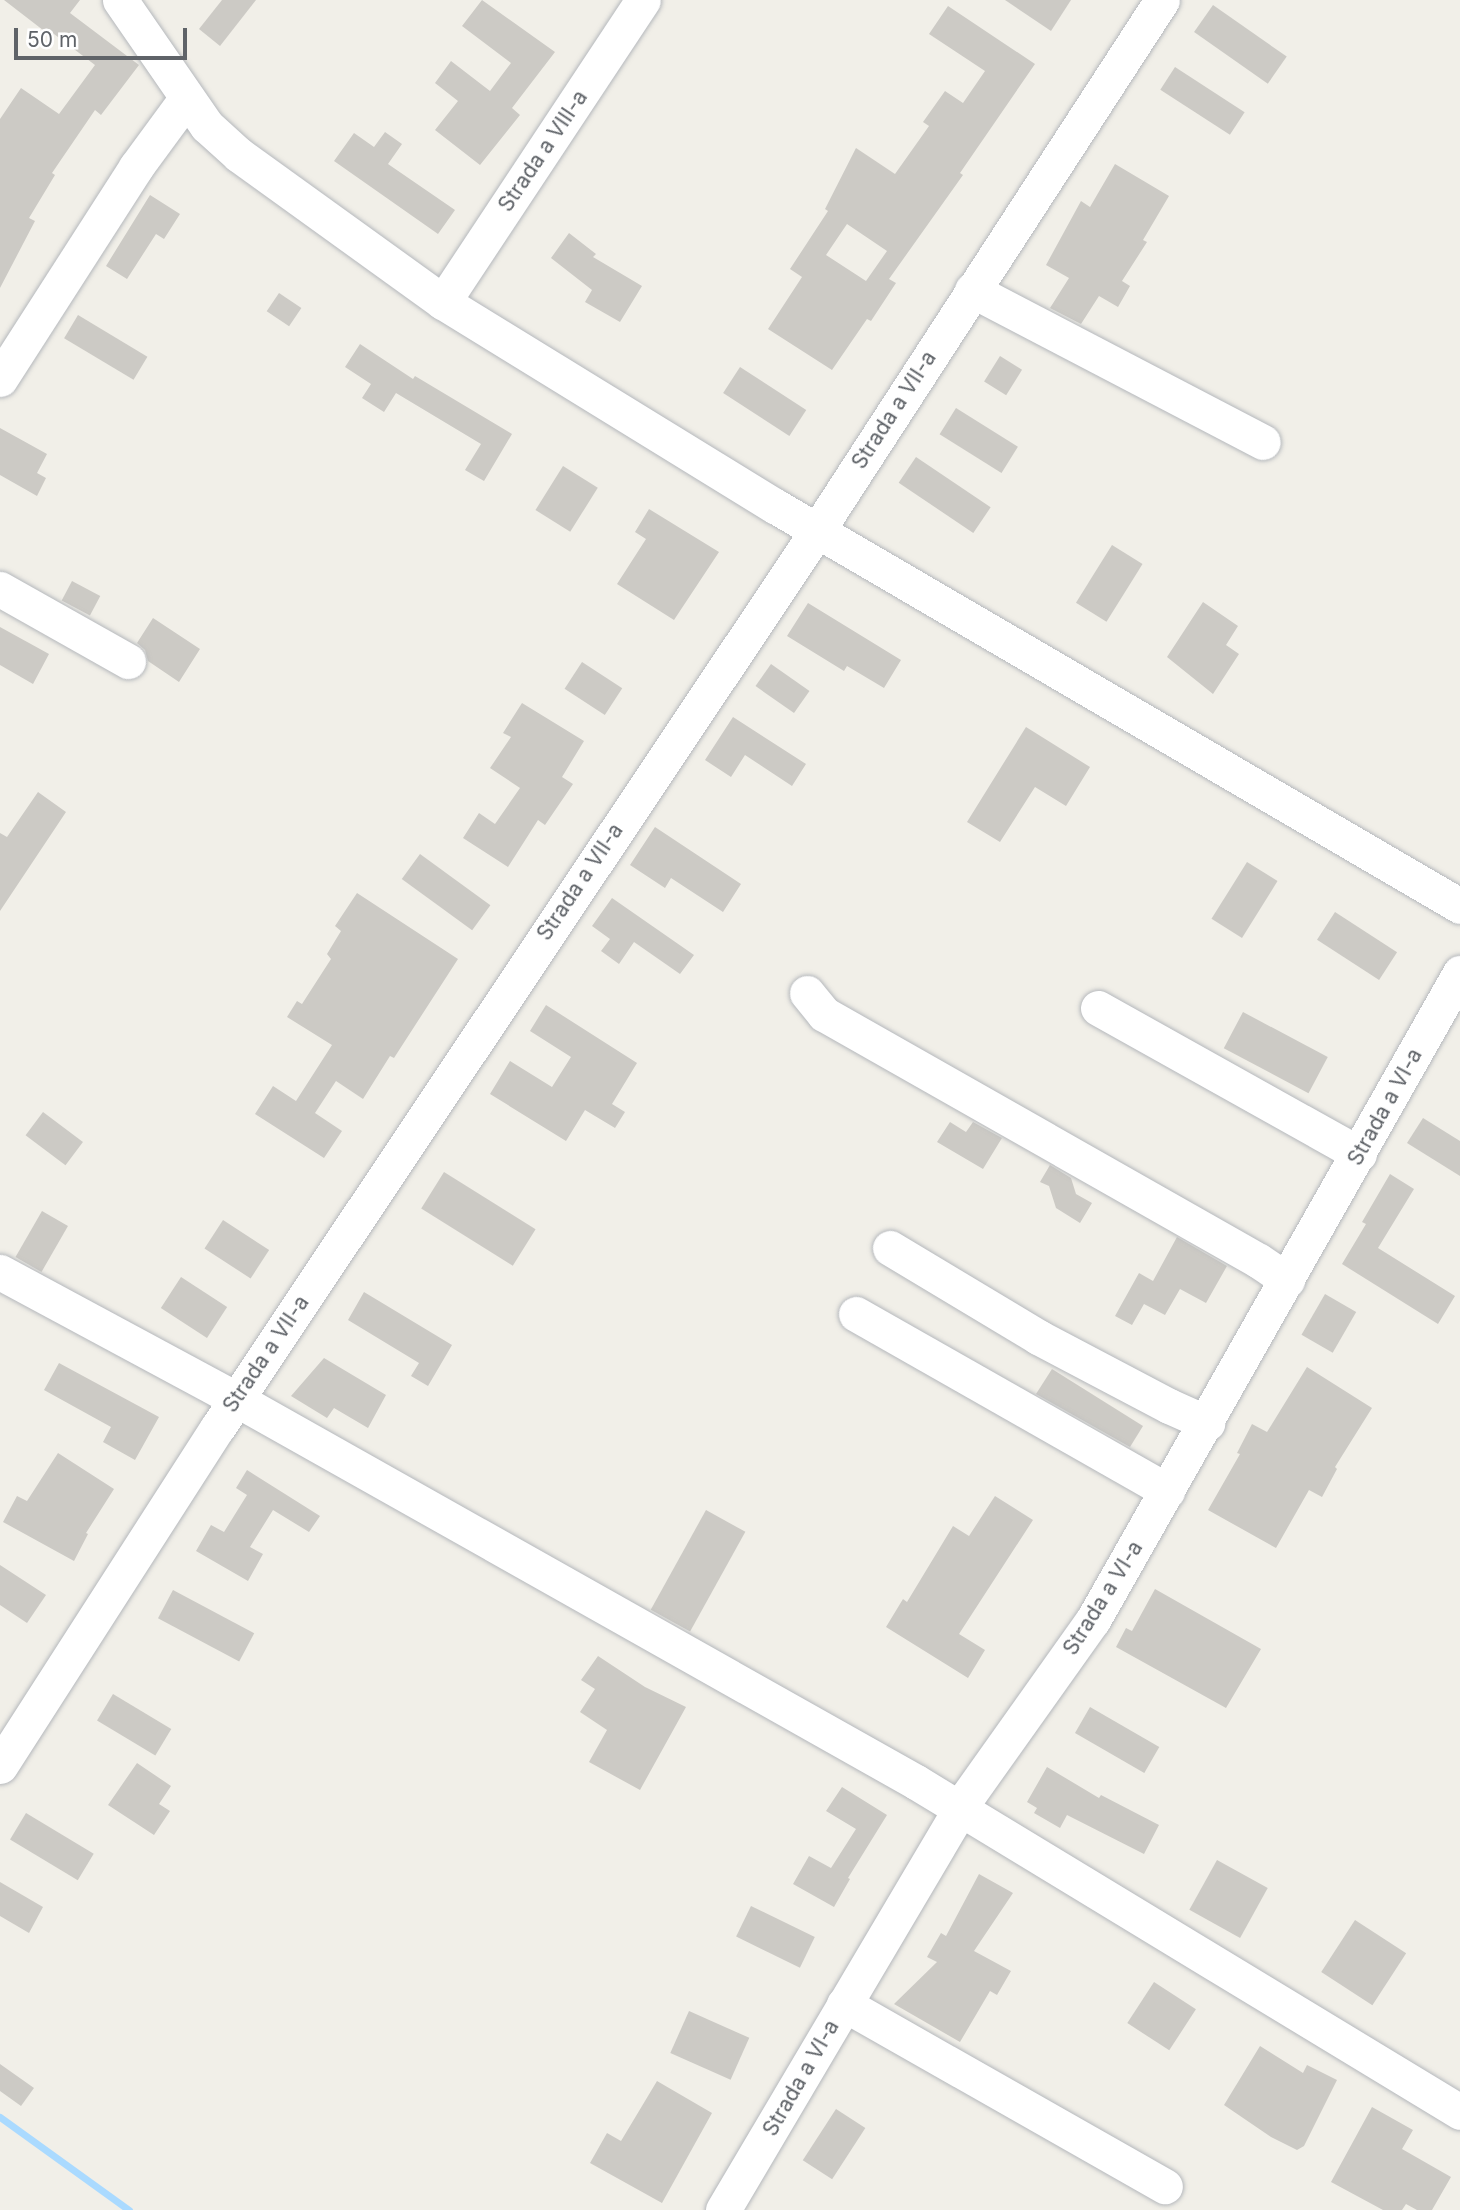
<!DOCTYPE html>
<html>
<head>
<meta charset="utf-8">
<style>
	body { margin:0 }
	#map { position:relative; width:1460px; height:2210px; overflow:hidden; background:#f1efe8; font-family:Inter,sans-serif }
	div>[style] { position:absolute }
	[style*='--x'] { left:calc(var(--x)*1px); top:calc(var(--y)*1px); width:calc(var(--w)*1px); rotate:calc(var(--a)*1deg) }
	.stream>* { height:7px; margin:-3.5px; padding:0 3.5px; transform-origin:3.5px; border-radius:3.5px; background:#aadaff }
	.building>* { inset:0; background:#cccac5; transform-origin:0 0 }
	.roads { filter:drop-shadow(0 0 2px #b5b8bc) drop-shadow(0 0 2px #b5b8bc) }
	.minor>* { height:35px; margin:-17.5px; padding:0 17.5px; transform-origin:17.5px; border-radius:17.5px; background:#fff }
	span { translate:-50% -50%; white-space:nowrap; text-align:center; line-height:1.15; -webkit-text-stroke:7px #fff; paint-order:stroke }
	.street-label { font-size:21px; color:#5f6368 }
	.scale { position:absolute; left:14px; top:28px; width:173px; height:32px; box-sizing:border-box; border:4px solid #5f6368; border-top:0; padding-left:9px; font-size:21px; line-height:24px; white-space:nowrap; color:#5f6368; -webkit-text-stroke:5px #fff; paint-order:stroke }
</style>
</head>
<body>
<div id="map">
	<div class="stream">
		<div style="--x:0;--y:2117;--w:159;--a:35.8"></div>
	</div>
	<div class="building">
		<div style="clip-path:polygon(4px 0,80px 0,70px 13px,139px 65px,101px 115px,95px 110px,52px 173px,55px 175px,29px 218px,35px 221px,0 288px,0 119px,21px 88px,59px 114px,95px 65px,54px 34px,52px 37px)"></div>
		<div style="clip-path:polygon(222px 0,256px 0,220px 46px,199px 29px)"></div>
		<div style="clip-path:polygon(482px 0,555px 52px,512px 108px,520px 115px,480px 165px,435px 130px,458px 101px,435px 83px,451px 61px,490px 91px,511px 63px,462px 26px)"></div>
		<div style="clip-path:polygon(1005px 0,1071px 0,1051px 31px)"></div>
		<div style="left:1213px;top:5px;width:90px;height:33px;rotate:35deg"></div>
		<div style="clip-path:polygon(evenodd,948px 6px,1035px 64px,960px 173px,963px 175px,889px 279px,896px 283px,871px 321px,867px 319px,832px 370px,768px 329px,802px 277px,790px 269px,828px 211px,825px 209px,856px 148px,895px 174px,929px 126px,923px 122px,945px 91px,963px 103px,985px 71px,929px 34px,948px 6px,847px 224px,887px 251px,866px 281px,826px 255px,847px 224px)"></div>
		<div style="left:1175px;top:67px;width:83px;height:27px;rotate:33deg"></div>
		<div style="clip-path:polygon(385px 132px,402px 144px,388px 164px,455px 210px,438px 234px,334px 161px,354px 133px,374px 147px)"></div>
		<div style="clip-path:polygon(1115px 164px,1169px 196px,1143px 240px,1147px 242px,1122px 281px,1130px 286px,1118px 307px,1099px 296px,1081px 324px,1050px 308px,1069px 278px,1046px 265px,1081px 201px,1090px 207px)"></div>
		<div style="clip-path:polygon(150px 195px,180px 214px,164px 239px,156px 234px,127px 279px,106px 266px)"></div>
		<div style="clip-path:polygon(569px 233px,596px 254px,593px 257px,642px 286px,620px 322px,585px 302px,592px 290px,551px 258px)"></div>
		<div style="left:279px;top:293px;width:27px;height:22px;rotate:34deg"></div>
		<div style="left:78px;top:315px;width:81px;height:27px;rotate:31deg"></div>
		<div style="clip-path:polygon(360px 344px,413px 379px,415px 376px,512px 434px,484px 481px,465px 470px,481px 444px,396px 393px,384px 412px,362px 398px,371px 384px,345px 367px)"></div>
		<div style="left:1000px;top:356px;width:26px;height:30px;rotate:32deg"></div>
		<div style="left:740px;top:367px;width:79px;height:31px;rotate:33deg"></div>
		<div style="left:956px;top:408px;width:73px;height:31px;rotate:32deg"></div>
		<div style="clip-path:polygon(0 428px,47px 454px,37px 473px,46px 478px,37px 496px,0 475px)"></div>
		<div style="left:916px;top:457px;width:90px;height:31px;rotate:34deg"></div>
		<div style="left:563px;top:466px;width:41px;height:52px;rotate:32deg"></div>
		<div style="clip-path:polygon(649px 509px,719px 552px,674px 620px,617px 584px,646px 539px,635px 532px)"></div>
		<div style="left:1112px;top:545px;width:36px;height:68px;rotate:32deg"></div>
		<div style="left:72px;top:581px;width:32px;height:22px;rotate:28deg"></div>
		<div style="clip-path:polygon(1203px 602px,1238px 626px,1226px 645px,1239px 654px,1213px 694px,1167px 657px)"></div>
		<div style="clip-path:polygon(808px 603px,901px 660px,884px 688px,847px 666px,844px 671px,787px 636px)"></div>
		<div style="clip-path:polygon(153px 618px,200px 649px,179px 682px,148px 661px,145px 650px,137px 643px)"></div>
		<div style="clip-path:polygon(0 627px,49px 654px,33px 684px,0 665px)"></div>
		<div style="left:582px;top:662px;width:48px;height:32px;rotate:33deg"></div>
		<div style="left:771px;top:664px;width:47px;height:27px;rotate:35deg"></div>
		<div style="clip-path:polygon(522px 703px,584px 741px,562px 777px,573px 784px,545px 825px,538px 820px,508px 867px,463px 838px,479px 813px,495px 824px,520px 788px,490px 768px,511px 737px,503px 733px)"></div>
		<div style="clip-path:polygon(733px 717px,806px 764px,792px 786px,745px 755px,731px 777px,705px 760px)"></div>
		<div style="clip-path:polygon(1026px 727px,1090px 767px,1066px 806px,1035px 787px,1000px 842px,967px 822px)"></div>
		<div style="clip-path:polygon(38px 792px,66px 812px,0 911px,0 833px,7px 837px)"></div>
		<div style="clip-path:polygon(655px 827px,741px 884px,723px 912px,671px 878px,665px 888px,630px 865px)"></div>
		<div style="left:420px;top:854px;width:87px;height:31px;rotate:36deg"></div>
		<div style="left:1247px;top:862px;width:36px;height:67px;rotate:32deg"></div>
		<div style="clip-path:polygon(357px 893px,458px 959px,394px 1058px,390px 1056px,363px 1099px,336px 1081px,315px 1113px,342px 1131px,324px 1158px,255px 1114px,273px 1086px,296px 1101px,332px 1045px,287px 1017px,297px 1001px,302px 1004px,331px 959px,327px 954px,341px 931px,335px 926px)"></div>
		<div style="clip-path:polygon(612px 898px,694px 955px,680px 974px,634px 942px,619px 964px,601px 951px,610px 939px,592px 926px)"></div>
		<div style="left:1335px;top:912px;width:74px;height:33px;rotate:33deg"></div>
		<div style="clip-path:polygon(546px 1005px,637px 1063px,612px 1104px,625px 1112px,615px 1128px,585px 1110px,566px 1141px,490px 1094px,510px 1061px,552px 1087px,571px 1057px,530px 1031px)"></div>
		<div style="left:1243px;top:1012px;width:96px;height:41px;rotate:28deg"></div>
		<div style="left:43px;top:1112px;width:50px;height:29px;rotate:37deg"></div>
		<div style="clip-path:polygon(1423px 1118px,1460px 1141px,1460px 1176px,1407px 1143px)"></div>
		<div style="clip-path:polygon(950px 1122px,966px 1132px,973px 1122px,1002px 1138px,983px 1169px,937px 1142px)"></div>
		<div style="clip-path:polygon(1050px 1165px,1071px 1178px,1076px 1194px,1092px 1203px,1080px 1223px,1056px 1208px,1049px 1186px,1040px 1182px)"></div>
		<div style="left:444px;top:1172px;width:108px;height:43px;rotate:32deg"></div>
		<div style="clip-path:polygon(1390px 1174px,1414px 1189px,1378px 1248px,1455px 1296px,1438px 1324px,1342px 1264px,1366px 1224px,1362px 1222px)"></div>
		<div style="left:42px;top:1211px;width:30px;height:53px;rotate:30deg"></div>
		<div style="left:223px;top:1220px;width:55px;height:34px;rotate:33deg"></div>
		<div style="clip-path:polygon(1177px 1237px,1227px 1266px,1206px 1303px,1180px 1289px,1165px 1315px,1144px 1304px,1132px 1325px,1115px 1316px,1139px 1273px,1153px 1281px)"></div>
		<div style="left:181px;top:1277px;width:55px;height:37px;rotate:33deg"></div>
		<div style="clip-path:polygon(364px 1292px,452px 1345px,428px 1386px,411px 1376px,419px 1363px,348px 1320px)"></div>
		<div style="left:1325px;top:1294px;width:36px;height:47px;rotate:30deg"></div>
		<div style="clip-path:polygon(324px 1358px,386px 1395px,368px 1428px,334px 1408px,327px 1418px,291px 1396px)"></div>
		<div style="clip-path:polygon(59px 1363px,159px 1417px,135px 1460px,103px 1442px,111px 1427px,44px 1390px)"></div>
		<div style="clip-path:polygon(1307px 1367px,1372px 1408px,1335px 1467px,1337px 1469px,1322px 1497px,1309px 1490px,1276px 1548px,1208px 1510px,1240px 1454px,1237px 1453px,1252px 1424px,1267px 1432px)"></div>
		<div style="clip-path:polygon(1052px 1369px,1143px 1426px,1130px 1447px,1036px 1394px)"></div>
		<div style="clip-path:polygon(58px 1453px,114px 1489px,86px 1533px,88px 1534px,74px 1561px,3px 1522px,17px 1496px,27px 1501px)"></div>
		<div style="clip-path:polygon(247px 1470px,320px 1516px,309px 1532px,273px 1510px,250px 1547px,263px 1554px,248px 1581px,196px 1551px,211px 1525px,224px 1532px,247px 1495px,236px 1488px)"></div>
		<div style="clip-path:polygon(995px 1496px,1033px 1520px,959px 1634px,985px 1650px,968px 1678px,886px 1627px,903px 1599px,907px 1602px,953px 1526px,969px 1536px)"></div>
		<div style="left:706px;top:1510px;width:45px;height:114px;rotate:29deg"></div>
		<div style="clip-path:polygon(0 1565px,46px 1595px,27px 1623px,0 1605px)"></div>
		<div style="clip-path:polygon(1155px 1589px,1261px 1649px,1226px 1708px,1116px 1647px,1126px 1628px,1132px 1631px)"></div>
		<div style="left:173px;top:1590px;width:92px;height:32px;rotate:28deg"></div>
		<div style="clip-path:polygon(598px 1656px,645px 1687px,686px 1707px,640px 1790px,589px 1762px,607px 1730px,580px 1712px,595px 1689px,581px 1680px)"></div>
		<div style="left:113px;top:1694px;width:68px;height:31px;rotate:31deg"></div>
		<div style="left:1090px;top:1707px;width:80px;height:30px;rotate:30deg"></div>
		<div style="clip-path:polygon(137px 1763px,171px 1786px,159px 1804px,170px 1811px,154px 1835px,108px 1805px)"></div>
		<div style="clip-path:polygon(1047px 1767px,1099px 1798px,1101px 1795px,1159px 1825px,1144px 1854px,1067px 1815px,1060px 1828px,1034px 1813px,1037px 1808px,1027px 1802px)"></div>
		<div style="clip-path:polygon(842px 1787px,887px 1815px,848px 1878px,850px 1879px,834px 1907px,793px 1884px,809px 1856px,831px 1868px,856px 1829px,826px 1811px)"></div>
		<div style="left:26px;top:1813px;width:79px;height:31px;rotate:31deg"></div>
		<div style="left:1217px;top:1860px;width:58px;height:57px;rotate:29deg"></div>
		<div style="clip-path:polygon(979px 1874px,1013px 1893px,974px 1951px,1011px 1971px,997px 1995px,990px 1991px,960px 2042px,894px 2004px,937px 1962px,927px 1957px,941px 1933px,946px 1936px)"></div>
		<div style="clip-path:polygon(0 1882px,43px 1907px,29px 1933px,0 1916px)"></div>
		<div style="left:751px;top:1906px;width:71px;height:34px;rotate:26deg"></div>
		<div style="left:1355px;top:1920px;width:61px;height:62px;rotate:33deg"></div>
		<div style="left:1154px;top:1982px;width:50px;height:49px;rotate:33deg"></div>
		<div style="left:689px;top:2011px;width:66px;height:46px;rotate:24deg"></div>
		<div style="clip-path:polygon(1260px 2046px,1303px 2073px,1307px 2065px,1337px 2080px,1304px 2146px,1297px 2150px,1271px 2137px,1224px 2105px)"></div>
		<div style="clip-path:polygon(0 2064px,34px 2088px,21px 2106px,0 2091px)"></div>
		<div style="clip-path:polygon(657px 2081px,712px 2113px,662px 2203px,590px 2163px,607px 2133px,621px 2141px)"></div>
		<div style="clip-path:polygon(1372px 2107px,1413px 2130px,1402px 2149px,1451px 2177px,1432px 2210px,1417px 2210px,1406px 2204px,1402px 2210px,1383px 2210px,1331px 2182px)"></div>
		<div style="left:836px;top:2109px;width:35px;height:61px;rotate:33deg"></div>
	</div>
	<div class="roads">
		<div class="minor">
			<div style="--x:120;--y:0;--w:153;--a:55.4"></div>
			<div style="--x:207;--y:126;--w:43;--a:42.2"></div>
			<div style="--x:239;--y:155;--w:251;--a:35.8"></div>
			<div style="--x:443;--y:302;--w:390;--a:31.6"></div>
			<div style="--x:775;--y:506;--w:793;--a:30.28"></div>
			<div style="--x:972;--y:290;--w:328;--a:27.6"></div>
			<div style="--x:443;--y:302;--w:362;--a:-56.5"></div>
			<div style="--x:0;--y:379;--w:252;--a:-57.3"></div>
			<div style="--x:136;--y:167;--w:84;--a:-53.7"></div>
			<div style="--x:0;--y:589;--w:147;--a:29.4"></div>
			<div style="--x:807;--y:993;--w:27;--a:51"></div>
			<div style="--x:824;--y:1014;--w:500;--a:29.59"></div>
			<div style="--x:1259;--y:1261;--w:34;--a:34"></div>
			<div style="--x:1098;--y:1008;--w:299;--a:29.2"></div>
			<div style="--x:890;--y:1248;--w:173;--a:31"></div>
			<div style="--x:1038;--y:1337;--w:148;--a:27.8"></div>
			<div style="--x:1169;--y:1406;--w:42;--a:24.1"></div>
			<div style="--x:0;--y:1272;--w:268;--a:28.3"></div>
			<div style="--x:236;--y:1399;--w:780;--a:29.39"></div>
			<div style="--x:916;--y:1782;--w:636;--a:31.24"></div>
			<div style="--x:856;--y:1314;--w:358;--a:29.6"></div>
			<div style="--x:0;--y:1766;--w:403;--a:-57.3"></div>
			<div style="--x:218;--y:1427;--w:1078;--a:-56.24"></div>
			<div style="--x:817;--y:531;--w:633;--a:-56.99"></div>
			<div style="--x:844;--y:2004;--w:369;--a:29.6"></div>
			<div style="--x:723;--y:2210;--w:480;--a:-59.4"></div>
			<div style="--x:967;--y:1797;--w:217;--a:-54.6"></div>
			<div style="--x:1093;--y:1620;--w:744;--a:-60.44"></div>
		</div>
	</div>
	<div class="street-label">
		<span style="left:543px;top:151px;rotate:-56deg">Strada a VIII-a</span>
		<span style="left:894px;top:410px;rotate:-57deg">Strada a VII-a</span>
		<span style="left:580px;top:882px;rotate:-56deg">Strada a VII-a</span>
		<span style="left:1385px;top:1107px;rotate:-61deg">Strada a VI-a</span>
		<span style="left:266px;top:1354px;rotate:-56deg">Strada a VII-a</span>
		<span style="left:1103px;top:1598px;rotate:-58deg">Strada a VI-a</span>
		<span style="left:801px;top:2078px;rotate:-60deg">Strada a VI-a</span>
	</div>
	<div class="scale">50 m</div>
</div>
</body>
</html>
